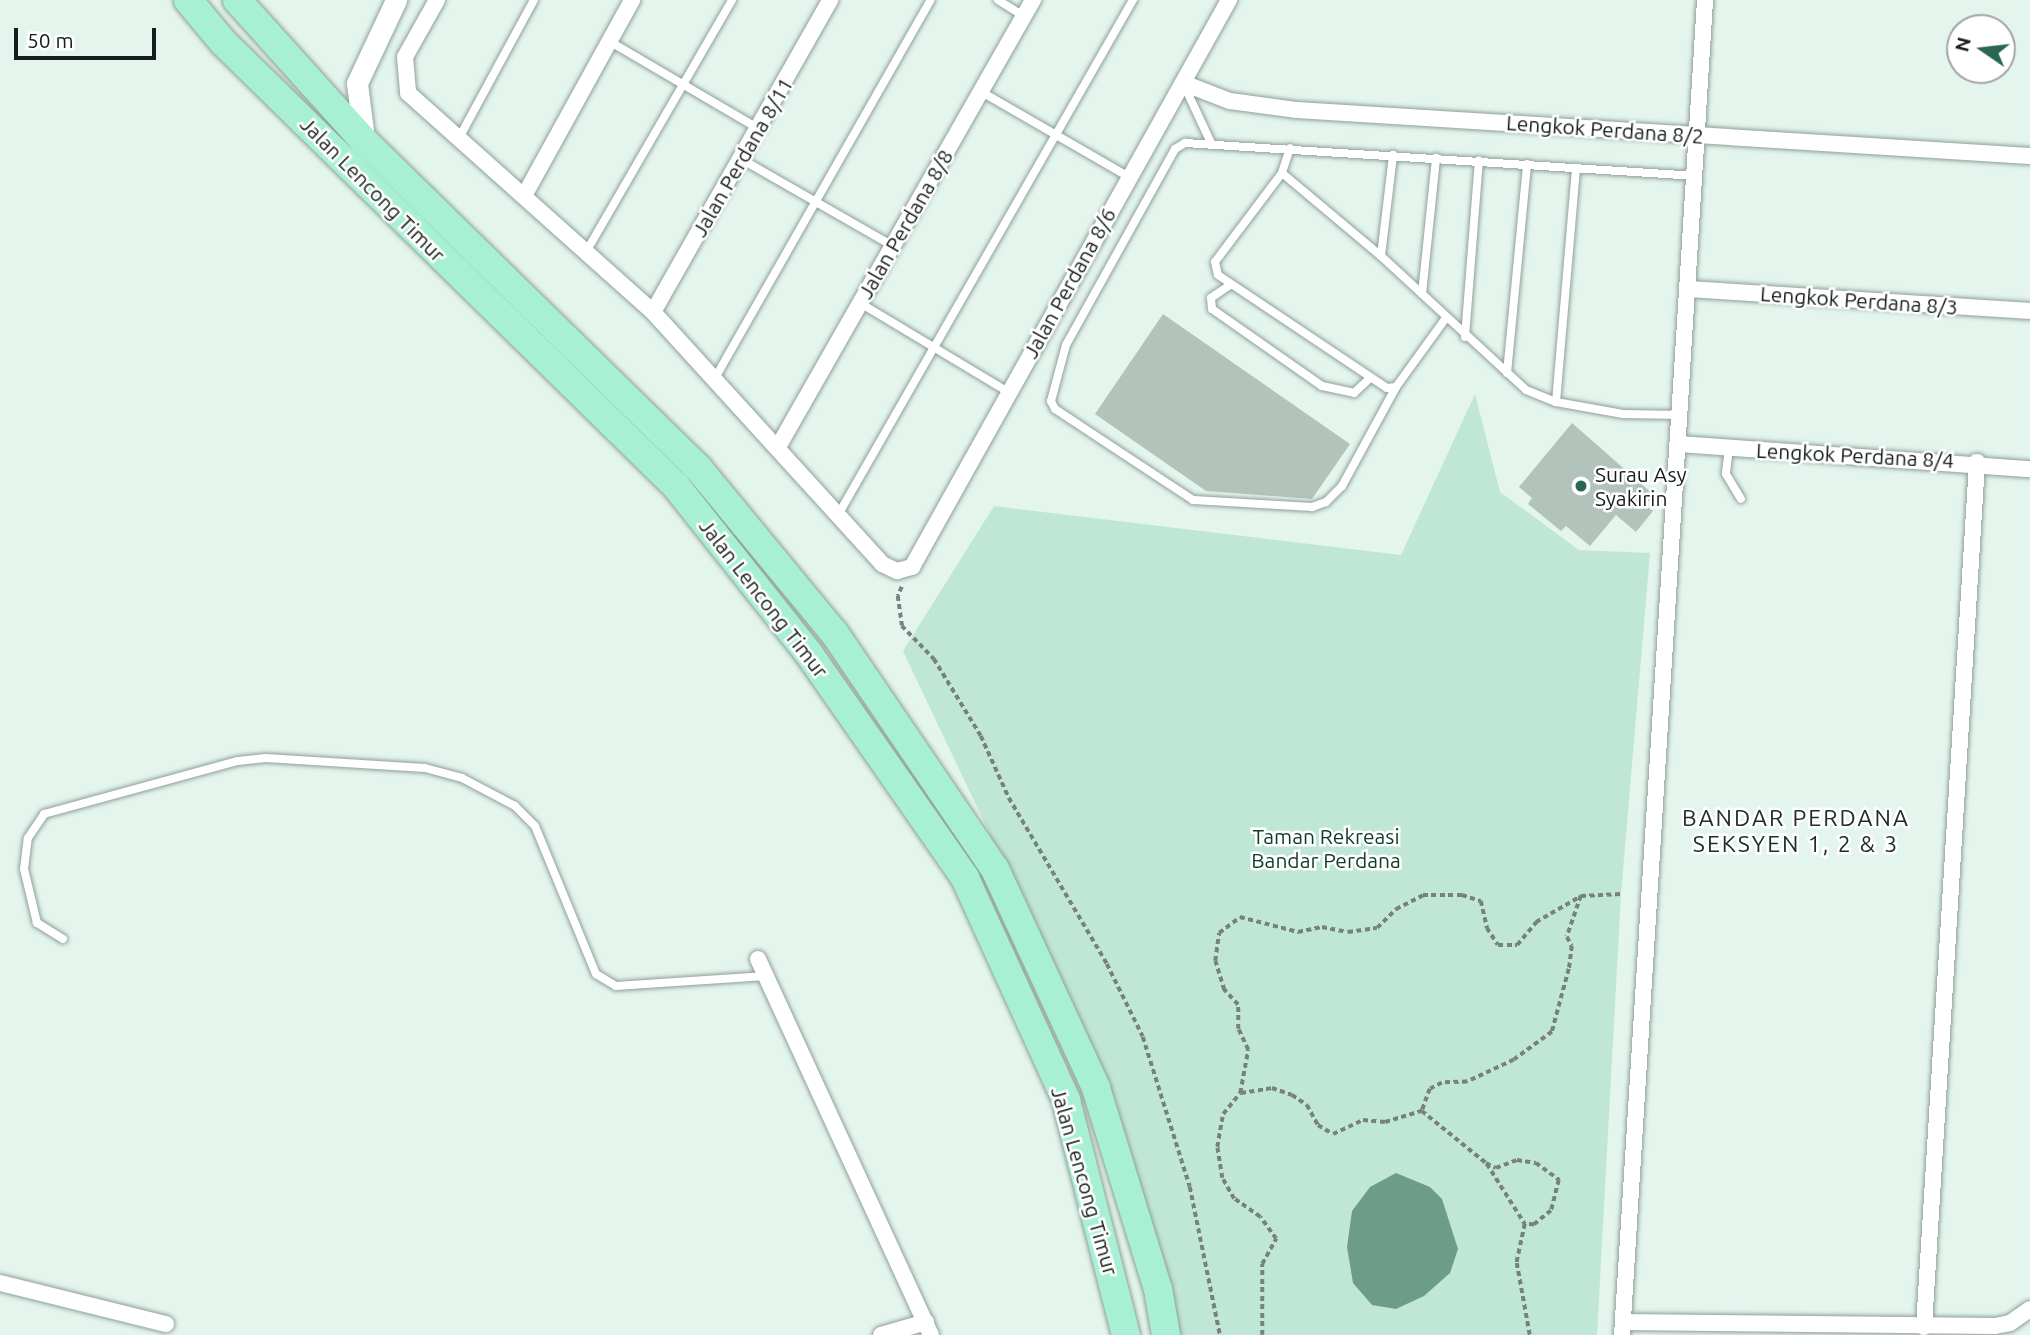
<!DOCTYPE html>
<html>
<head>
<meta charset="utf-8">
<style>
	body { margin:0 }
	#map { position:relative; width:2030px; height:1335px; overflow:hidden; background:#e3f5ed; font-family:Ubuntu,sans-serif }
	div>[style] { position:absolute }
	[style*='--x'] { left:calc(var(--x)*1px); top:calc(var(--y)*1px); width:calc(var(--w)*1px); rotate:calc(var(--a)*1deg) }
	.green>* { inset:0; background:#c0e7d6 }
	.water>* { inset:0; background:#6d9d8a }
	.building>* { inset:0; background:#b2c3bc }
	.path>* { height:3.5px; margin-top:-1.75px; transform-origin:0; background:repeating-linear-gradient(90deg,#77827e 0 5px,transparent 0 8.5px) }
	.roads { filter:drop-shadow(0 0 2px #90a099) drop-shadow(0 0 2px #90a099) }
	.service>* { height:8px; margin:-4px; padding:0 4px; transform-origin:4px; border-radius:4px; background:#fff }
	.minor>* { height:16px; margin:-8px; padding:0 8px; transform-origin:8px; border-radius:8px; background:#fff }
	.tertiary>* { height:21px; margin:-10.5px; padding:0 10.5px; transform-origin:10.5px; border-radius:10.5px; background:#fff }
	.trunk>* { height:28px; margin:-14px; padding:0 14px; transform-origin:14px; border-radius:14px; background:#a8f0d4 }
	.dots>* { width:19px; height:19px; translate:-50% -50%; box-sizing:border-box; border:4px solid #fff; border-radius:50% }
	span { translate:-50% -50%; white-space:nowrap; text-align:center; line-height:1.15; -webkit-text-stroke:5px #fff; paint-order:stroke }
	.street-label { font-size:21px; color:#171d1b }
	.poi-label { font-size:21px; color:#171d1b }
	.left { translate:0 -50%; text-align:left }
	.park-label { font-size:21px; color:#0f3a2c }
	.neighbourhood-label { font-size:23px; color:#202d28; letter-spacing:2px }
	.north { position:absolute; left:1946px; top:14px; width:70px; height:70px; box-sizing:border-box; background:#fff; border:2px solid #a2a5a4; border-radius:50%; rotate:284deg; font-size:19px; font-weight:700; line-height:28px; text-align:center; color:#171d1b }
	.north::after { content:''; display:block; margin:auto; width:24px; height:32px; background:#2a6752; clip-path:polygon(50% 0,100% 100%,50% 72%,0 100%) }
	.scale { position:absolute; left:14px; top:28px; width:142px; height:32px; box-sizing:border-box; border:4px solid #171d1b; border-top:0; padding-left:9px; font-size:21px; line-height:24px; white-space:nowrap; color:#171d1b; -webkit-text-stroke:5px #fff; paint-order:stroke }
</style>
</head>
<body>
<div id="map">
	<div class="green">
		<div style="clip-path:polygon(1475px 394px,1500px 492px,1579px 550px,1650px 553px,1621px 894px,1597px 1335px,1179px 1335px,1127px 1138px,1069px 1001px,903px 651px,994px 506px,1401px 555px)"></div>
	</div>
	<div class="water">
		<div style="clip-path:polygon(1396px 1173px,1430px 1187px,1442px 1199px,1458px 1249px,1450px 1273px,1424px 1296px,1396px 1309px,1372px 1305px,1353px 1283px,1347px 1247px,1352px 1211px,1370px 1187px)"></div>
	</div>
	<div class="building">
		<div style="clip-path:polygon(1163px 314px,1350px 444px,1312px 499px,1206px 491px,1095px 414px)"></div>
		<div style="clip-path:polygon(1572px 423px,1654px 495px,1645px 505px,1653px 511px,1636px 532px,1616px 515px,1590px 546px,1566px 526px,1561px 531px,1528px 504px,1532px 498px,1519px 487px)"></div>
	</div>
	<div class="path">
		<div style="--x:902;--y:587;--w:10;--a:114"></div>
		<div style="--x:898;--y:596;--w:30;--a:82"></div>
		<div style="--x:902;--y:626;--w:46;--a:45.9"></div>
		<div style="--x:934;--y:659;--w:90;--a:58.6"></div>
		<div style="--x:981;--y:736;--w:68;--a:65.7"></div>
		<div style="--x:1009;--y:798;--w:193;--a:59.4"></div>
		<div style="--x:1107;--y:964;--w:81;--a:63.7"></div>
		<div style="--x:1143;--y:1037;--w:157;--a:72.6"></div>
		<div style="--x:1190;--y:1187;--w:151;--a:78.5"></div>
		<div style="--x:1581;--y:896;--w:40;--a:-2.9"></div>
		<div style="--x:1241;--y:1093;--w:31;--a:-9"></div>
		<div style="--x:1272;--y:1088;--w:21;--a:19"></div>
		<div style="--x:1292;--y:1095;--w:18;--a:34"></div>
		<div style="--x:1307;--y:1105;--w:23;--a:61"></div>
		<div style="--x:1318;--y:1125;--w:17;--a:31"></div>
		<div style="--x:1333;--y:1134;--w:33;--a:-25"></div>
		<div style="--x:1363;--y:1120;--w:22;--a:5"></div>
		<div style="--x:1385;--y:1122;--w:39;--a:-17"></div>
		<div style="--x:1487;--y:1164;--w:71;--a:57.7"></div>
		<div style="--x:1262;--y:1335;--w:71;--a:-90"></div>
		<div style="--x:1262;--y:1264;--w:29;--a:-61"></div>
		<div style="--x:1276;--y:1239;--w:27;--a:-126"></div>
		<div style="--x:1260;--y:1217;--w:32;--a:-145"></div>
		<div style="--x:1234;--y:1199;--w:24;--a:-120"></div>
		<div style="--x:1222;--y:1178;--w:31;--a:-99"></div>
		<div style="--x:1217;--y:1147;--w:34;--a:-80"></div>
		<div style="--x:1223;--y:1114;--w:27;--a:-51"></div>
		<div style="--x:1240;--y:1093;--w:44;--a:-79.5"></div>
		<div style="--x:1248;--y:1050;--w:23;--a:-115"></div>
		<div style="--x:1238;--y:1029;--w:24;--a:-90"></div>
		<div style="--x:1238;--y:1005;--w:21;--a:-133"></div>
		<div style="--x:1224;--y:990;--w:30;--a:-107"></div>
		<div style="--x:1215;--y:961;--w:28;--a:-82"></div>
		<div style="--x:1219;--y:933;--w:26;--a:-37"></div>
		<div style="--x:1240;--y:917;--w:60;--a:14.5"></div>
		<div style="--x:1298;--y:932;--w:25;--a:-12"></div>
		<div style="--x:1322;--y:927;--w:26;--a:11"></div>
		<div style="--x:1348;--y:932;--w:29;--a:-8"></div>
		<div style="--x:1377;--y:928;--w:27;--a:-45"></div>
		<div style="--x:1396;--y:909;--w:30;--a:-27"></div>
		<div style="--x:1423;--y:895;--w:39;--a:0"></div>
		<div style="--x:1462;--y:895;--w:20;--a:18"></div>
		<div style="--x:1481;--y:901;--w:28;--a:77"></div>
		<div style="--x:1487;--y:928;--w:20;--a:57"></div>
		<div style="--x:1498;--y:945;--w:19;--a:0"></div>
		<div style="--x:1517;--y:945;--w:30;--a:-50"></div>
		<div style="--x:1536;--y:922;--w:52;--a:-30"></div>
		<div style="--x:1581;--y:896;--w:43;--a:108.9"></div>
		<div style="--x:1567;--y:937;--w:10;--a:61"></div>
		<div style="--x:1572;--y:946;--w:23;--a:97"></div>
		<div style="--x:1569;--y:969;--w:65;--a:105.1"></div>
		<div style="--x:1552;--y:1032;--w:47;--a:143.6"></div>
		<div style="--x:1514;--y:1060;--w:52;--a:154.9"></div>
		<div style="--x:1467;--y:1082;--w:25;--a:178"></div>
		<div style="--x:1442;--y:1083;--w:13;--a:153"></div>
		<div style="--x:1430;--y:1089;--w:23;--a:110"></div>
		<div style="--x:1422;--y:1111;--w:82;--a:39.1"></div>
		<div style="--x:1486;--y:1163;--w:11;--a:27"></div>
		<div style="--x:1496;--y:1168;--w:22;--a:-21"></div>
		<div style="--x:1517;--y:1160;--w:19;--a:9"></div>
		<div style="--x:1536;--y:1163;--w:29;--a:36"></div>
		<div style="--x:1559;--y:1180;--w:32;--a:104"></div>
		<div style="--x:1551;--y:1211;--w:22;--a:141"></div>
		<div style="--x:1534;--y:1225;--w:9;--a:-174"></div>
		<div style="--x:1525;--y:1224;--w:40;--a:102"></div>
		<div style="--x:1517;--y:1263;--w:73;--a:79.8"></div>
	</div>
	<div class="roads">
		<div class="service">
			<div style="--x:998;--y:0;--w:31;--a:32"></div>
			<div style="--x:609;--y:41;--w:174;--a:30.4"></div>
			<div style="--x:1184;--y:85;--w:64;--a:65"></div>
			<div style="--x:980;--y:91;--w:172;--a:30"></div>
			<div style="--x:459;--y:138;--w:157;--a:-61.5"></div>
			<div style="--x:1290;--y:148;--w:26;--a:108"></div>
			<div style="--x:1282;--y:173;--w:129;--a:40"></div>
			<div style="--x:1381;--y:256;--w:197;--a:42.7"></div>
			<div style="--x:1526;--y:390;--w:32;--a:22"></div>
			<div style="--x:1556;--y:402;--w:68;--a:10.2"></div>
			<div style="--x:1623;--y:414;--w:58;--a:1"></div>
			<div style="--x:741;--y:159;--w:175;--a:29.8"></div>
			<div style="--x:1282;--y:173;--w:111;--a:127"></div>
			<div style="--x:1215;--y:262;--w:13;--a:77"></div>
			<div style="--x:1218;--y:275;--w:203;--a:33.8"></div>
			<div style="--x:1387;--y:388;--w:9;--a:-6"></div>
			<div style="--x:1396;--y:387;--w:85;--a:-54.1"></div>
			<div style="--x:586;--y:252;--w:291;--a:-59.9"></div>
			<div style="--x:1381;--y:256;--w:102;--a:-83.2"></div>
			<div style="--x:1230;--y:285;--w:23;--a:146"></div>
			<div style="--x:1211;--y:298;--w:11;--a:85"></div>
			<div style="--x:1212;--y:309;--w:134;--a:35"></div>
			<div style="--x:1322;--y:386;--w:33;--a:12"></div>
			<div style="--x:1354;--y:393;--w:21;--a:-43"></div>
			<div style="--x:1422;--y:294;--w:137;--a:-84.1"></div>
			<div style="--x:860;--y:303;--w:173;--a:31"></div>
			<div style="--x:1465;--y:337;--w:177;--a:-85.5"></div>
			<div style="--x:1507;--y:373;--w:210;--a:-84.5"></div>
			<div style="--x:715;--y:378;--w:435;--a:-60.3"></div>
			<div style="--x:1396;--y:387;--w:113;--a:118.6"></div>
			<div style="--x:1342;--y:486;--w:23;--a:135"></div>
			<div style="--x:1326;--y:502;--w:15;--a:160"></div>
			<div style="--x:1312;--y:507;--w:119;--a:-176.6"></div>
			<div style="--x:1193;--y:500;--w:165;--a:-146.6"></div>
			<div style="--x:1055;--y:409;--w:9;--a:-117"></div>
			<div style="--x:1051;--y:401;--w:58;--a:-75"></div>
			<div style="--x:1066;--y:345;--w:224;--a:-60.9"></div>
			<div style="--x:1175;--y:149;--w:12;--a:-31"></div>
			<div style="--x:1185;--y:143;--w:512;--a:3.69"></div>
			<div style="--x:1556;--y:402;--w:235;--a:-85.1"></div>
			<div style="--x:1729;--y:448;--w:26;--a:97"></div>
			<div style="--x:1726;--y:474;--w:29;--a:59"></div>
			<div style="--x:838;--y:515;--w:594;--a:-60.2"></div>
			<div style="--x:63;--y:939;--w:31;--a:-148"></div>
			<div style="--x:37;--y:923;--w:56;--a:-103.5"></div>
			<div style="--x:24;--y:869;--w:31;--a:-83"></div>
			<div style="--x:28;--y:838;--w:29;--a:-56"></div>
			<div style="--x:44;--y:814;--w:201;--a:-15.3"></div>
			<div style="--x:238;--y:761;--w:28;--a:-6"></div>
			<div style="--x:266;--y:758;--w:159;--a:3.6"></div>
			<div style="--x:425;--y:768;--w:38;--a:15"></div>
			<div style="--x:462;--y:778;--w:60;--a:27.8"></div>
			<div style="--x:515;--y:806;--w:28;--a:45"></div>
			<div style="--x:535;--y:826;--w:160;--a:67.6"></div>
			<div style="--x:596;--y:974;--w:23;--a:31"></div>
			<div style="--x:616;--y:986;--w:150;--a:-3.8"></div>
		</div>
		<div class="minor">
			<div style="--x:437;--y:0;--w:65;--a:119.3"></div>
			<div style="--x:405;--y:57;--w:36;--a:85"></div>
			<div style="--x:408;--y:93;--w:329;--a:41.8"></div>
			<div style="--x:653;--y:312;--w:341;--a:47.7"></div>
			<div style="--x:882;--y:564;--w:17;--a:25"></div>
			<div style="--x:897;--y:571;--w:16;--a:-15"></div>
			<div style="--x:912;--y:567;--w:650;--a:-60.79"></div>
			<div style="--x:1183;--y:83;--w:50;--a:21"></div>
			<div style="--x:1230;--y:101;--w:68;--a:7.7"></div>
			<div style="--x:1297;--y:110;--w:734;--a:3.59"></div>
			<div style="--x:524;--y:196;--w:224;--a:-61.1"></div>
			<div style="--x:1689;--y:289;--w:342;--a:3.7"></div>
			<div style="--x:653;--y:312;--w:359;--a:-60.4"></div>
			<div style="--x:1679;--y:444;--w:352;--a:4.1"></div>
			<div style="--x:778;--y:447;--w:515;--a:-60.3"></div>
			<div style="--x:758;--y:959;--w:414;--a:65.3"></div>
			<div style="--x:0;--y:1283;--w:171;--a:13.9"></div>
			<div style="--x:1623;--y:1322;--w:372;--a:0.6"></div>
			<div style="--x:1995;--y:1326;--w:15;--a:-11"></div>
			<div style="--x:2010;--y:1323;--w:24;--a:-35"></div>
			<div style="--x:1924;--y:1327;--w:867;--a:-86.49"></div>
			<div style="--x:881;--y:1335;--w:47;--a:-16.1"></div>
			<div style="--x:1622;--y:1335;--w:1338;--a:-86.44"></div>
		</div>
		<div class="tertiary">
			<div style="--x:364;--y:138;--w:55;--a:-97.3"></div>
			<div style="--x:357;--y:83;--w:92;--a:-64.8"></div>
		</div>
		<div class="trunk">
			<div style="--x:188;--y:0;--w:55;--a:50.2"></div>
			<div style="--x:223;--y:42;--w:634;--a:44.43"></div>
			<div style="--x:676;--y:486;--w:214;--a:51.6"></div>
			<div style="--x:809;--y:654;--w:273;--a:55.1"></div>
			<div style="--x:965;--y:878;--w:244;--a:65.5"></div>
			<div style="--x:1066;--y:1100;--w:243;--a:75.7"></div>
			<div style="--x:237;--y:0;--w:191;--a:48"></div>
			<div style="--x:365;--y:142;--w:466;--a:44.4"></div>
			<div style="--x:698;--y:468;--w:215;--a:50.5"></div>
			<div style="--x:835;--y:634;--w:284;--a:55.8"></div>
			<div style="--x:995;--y:869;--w:241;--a:65.2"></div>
			<div style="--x:1096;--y:1088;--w:210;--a:72.9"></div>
			<div style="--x:1158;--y:1289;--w:47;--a:80.1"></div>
		</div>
	</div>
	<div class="dots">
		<div style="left:1581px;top:486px;background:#2a6752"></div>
	</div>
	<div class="street-label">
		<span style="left:1605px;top:129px;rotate:4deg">Lengkok Perdana 8/2</span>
		<span style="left:742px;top:157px;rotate:-60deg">Jalan Perdana 8/11</span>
		<span style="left:373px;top:189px;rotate:45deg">Jalan Lencong Timur</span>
		<span style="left:905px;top:224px;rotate:-60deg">Jalan Perdana 8/8</span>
		<span style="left:1069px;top:283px;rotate:-61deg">Jalan Perdana 8/6</span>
		<span style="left:1859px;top:300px;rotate:4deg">Lengkok Perdana 8/3</span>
		<span style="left:1855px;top:455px;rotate:3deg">Lengkok Perdana 8/4</span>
		<span style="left:764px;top:598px;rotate:52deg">Jalan Lencong Timur</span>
		<span style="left:1085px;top:1181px;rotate:74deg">Jalan Lencong Timur</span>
	</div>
	<div class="poi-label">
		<span class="left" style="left:1595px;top:486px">Surau Asy<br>Syakirin</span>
	</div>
	<div class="park-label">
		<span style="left:1326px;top:848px">Taman Rekreasi<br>Bandar Perdana</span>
	</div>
	<div class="neighbourhood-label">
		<span style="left:1796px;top:831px">BANDAR PERDANA<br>SEKSYEN 1, 2 &amp; 3</span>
	</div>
	<div class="north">N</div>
	<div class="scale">50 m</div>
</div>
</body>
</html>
